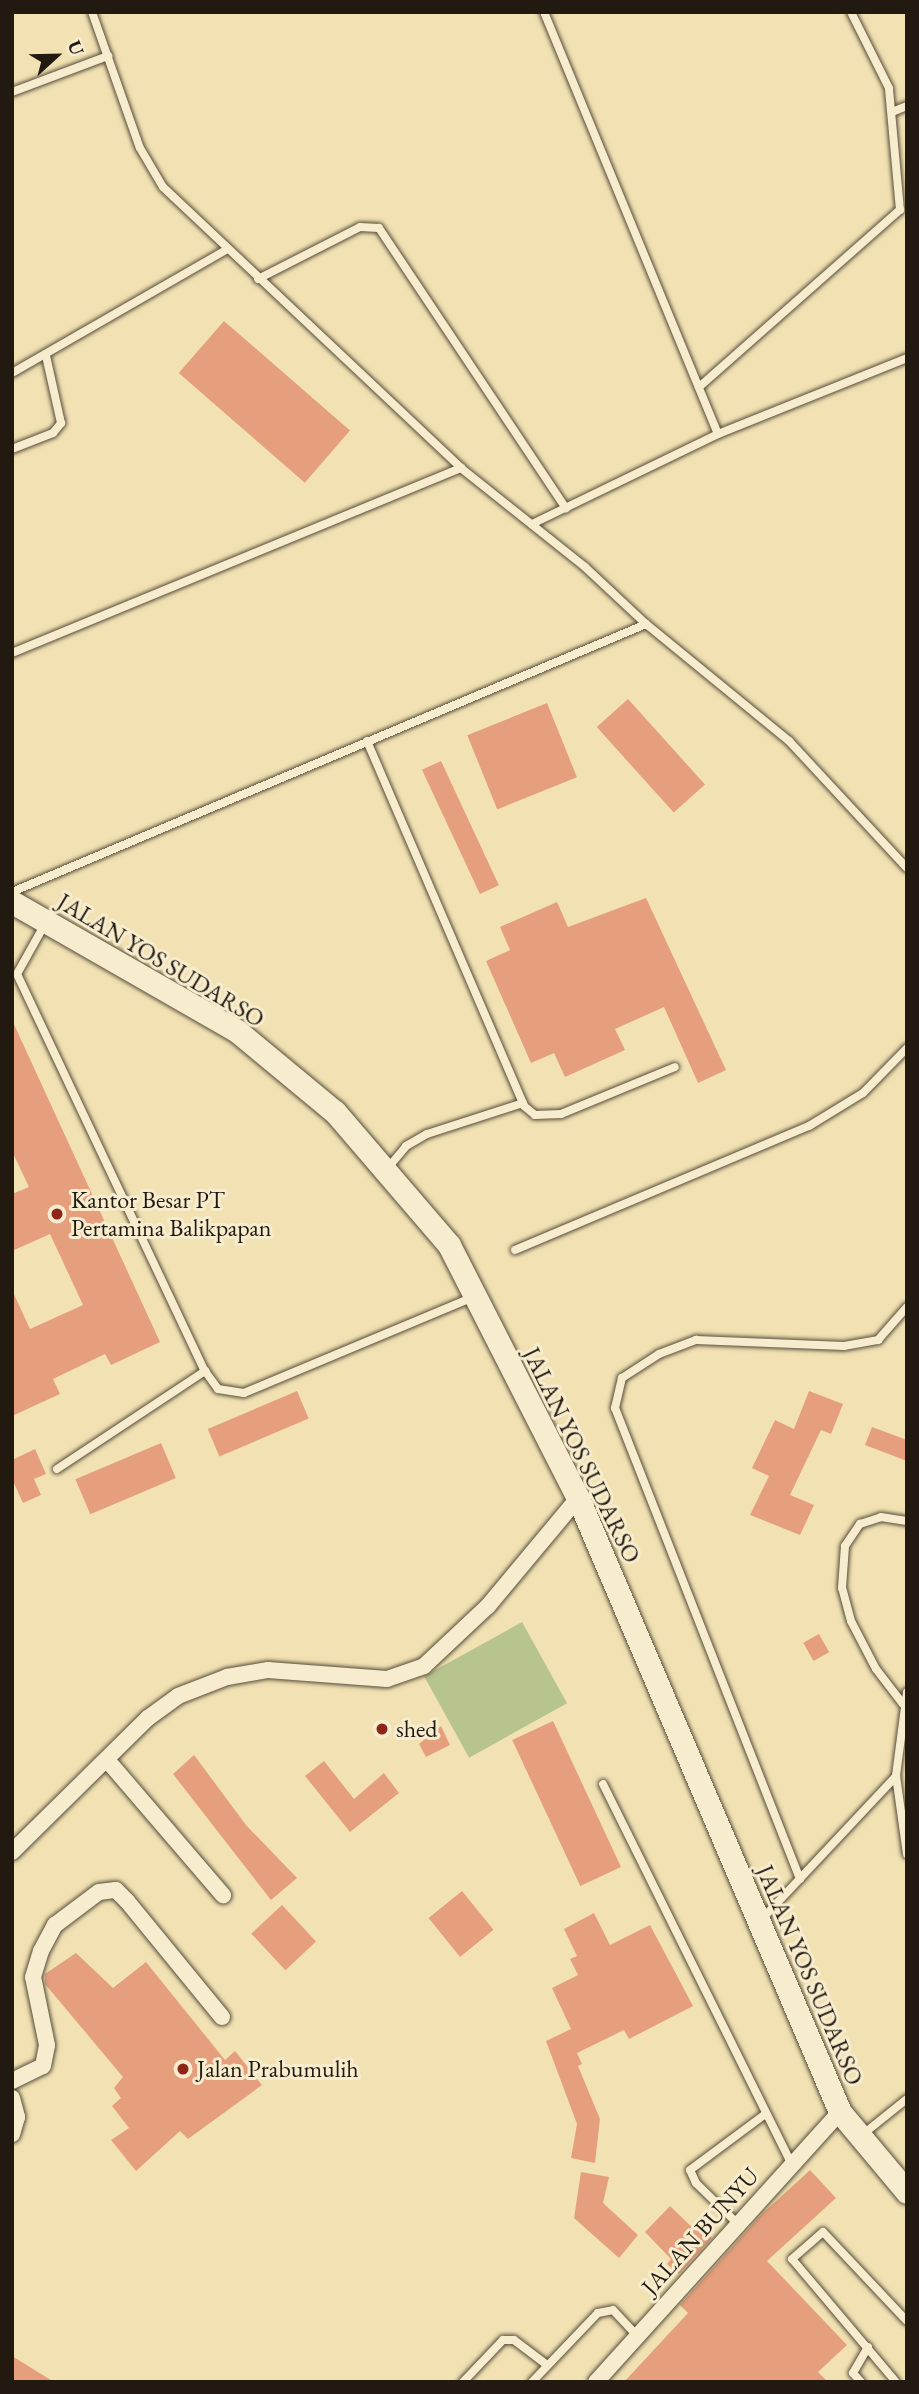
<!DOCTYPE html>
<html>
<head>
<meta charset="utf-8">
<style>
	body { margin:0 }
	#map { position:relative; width:919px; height:2394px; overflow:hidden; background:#f2e2b3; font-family:"EB Garamond",serif }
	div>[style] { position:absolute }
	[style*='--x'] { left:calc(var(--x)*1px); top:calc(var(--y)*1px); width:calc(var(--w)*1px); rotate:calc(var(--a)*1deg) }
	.green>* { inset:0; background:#b8c48e; transform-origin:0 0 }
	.building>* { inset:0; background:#e69f7d; transform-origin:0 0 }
	.roads { filter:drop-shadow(0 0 2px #564c3a) drop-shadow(0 0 2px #564c3a) }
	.service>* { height:8px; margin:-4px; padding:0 4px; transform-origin:4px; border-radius:4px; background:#f7ecce }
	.minor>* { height:16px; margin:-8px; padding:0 8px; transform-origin:8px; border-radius:8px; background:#f7ecce }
	.secondary>* { height:23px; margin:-11.5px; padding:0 11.5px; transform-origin:11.5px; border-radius:11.5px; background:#f7ecce }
	.dots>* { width:19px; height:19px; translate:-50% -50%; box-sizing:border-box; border:4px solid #f7ecce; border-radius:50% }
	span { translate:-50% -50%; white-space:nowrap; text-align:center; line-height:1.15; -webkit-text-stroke:6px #f7ecce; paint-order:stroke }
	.street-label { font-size:24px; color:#221a11 }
	.poi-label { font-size:24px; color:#221a11 }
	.left { translate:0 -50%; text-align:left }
	.frame { position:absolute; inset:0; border:14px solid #221a11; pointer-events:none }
	.north { position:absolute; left:21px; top:21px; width:70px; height:70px; -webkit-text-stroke:5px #f7ecce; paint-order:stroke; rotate:68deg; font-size:19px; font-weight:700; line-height:28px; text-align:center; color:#221a11 }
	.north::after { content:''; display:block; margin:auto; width:24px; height:32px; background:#221a11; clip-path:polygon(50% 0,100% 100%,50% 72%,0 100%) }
</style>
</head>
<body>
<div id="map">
	<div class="green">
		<div style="left:522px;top:1622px;width:93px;height:112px;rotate:61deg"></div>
	</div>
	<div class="building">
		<div style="left:224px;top:321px;width:167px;height:69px;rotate:41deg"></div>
		<div style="left:628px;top:699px;width:115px;height:42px;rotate:48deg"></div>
		<div style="left:547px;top:703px;width:80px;height:86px;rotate:68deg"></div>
		<div style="left:441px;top:761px;width:137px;height:21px;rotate:65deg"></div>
		<div style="clip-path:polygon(646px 898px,726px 1070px,698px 1083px,664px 1007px,615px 1029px,625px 1050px,565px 1077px,554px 1053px,531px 1063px,486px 961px,510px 950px,500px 927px,557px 902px,568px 927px)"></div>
		<div style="clip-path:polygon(12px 1020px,160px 1342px,111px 1365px,105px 1354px,53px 1379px,60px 1394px,12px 1416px,12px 1290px,30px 1329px,83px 1305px,50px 1234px,12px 1251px,12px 1194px,29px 1187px,12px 1151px)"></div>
		<div style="left:297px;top:1391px;width:30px;height:97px;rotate:67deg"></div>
		<div style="clip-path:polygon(809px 1391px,843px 1404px,831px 1434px,821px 1430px,790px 1495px,814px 1505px,800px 1535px,750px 1515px,769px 1476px,752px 1468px,775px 1420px,794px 1429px)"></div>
		<div style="clip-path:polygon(872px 1427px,907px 1440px,907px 1461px,865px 1445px)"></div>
		<div style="left:161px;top:1443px;width:38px;height:93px;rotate:67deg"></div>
		<div style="clip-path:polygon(35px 1449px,46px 1474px,34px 1479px,41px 1495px,23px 1503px,12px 1479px,12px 1460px)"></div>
		<div style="left:819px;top:1634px;width:21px;height:18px;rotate:61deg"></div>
		<div style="left:553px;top:1721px;width:161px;height:45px;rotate:65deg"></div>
		<div style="clip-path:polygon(441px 1726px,450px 1745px,426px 1757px,419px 1744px)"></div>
		<div style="clip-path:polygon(194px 1755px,246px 1825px,297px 1878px,271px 1900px,173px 1774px)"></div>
		<div style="clip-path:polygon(324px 1761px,354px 1799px,384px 1773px,399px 1793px,350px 1832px,305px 1776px)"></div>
		<div style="left:462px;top:1891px;width:50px;height:43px;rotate:51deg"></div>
		<div style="left:282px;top:1905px;width:50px;height:42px;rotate:47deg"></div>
		<div style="clip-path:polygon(594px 1913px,610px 1945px,650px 1925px,693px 2006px,629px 2039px,624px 2030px,577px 2053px,582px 2064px,578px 2066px,600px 2119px,595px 2163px,571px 2158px,577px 2124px,546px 2041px,571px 2029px,552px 1988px,578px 1975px,570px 1959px,577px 1956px,564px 1929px)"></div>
		<div style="clip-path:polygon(76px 1953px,113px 1988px,146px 1962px,225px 2060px,235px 2051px,262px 2085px,188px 2139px,180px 2131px,136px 2171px,111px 2140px,129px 2128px,112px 2106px,121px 2098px,114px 2088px,123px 2077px,45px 1984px,45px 1974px)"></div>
		<div style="clip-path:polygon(810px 2170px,836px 2198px,767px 2261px,847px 2345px,818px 2372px,828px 2382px,624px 2382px,688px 2313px,680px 2305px,762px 2214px)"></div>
		<div style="clip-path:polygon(581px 2172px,609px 2177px,603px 2203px,638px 2235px,619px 2258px,574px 2218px)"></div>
		<div style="clip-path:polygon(670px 2206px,696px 2231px,700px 2227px,712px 2238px,679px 2274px,667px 2264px,671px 2259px,645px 2232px)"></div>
		<div style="clip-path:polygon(12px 2356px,54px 2382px,12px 2382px)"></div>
	</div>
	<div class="roads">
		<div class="service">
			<div style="--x:92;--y:12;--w:144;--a:70.6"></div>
			<div style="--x:140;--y:148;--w:45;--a:59.5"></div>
			<div style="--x:163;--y:187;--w:410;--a:43.3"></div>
			<div style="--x:461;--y:468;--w:159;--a:38.6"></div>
			<div style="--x:585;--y:567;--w:83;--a:43.1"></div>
			<div style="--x:646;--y:624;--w:185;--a:39.3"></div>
			<div style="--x:789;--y:741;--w:173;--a:47.1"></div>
			<div style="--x:544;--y:12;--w:456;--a:67.6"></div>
			<div style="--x:12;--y:92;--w:103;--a:-20.6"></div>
			<div style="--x:892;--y:112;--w:16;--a:-22"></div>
			<div style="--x:258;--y:279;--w:114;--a:-27"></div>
			<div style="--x:360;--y:227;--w:19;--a:3"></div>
			<div style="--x:379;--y:228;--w:337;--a:56.3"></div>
			<div style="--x:12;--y:373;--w:247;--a:-29.9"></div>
			<div style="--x:699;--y:387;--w:268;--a:-41.4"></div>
			<div style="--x:900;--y:210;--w:122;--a:-95.2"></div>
			<div style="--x:889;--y:88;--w:85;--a:-116.6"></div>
			<div style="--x:12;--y:449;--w:44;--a:-21.3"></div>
			<div style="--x:53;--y:433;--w:13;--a:-51"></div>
			<div style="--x:61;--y:423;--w:69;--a:-102.6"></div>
			<div style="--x:532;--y:524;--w:207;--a:-25.8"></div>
			<div style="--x:718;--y:434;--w:204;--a:-21.9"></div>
			<div style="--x:12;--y:653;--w:486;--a:-22.4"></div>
			<div style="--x:367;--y:741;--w:397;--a:66.7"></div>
			<div style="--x:524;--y:1106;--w:14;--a:39"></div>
			<div style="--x:535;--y:1115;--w:26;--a:-2"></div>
			<div style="--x:561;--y:1114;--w:123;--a:-22.4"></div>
			<div style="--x:12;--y:892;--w:688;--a:-22.91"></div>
			<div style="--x:17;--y:974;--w:439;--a:64.7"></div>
			<div style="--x:205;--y:1371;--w:22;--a:54"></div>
			<div style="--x:218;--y:1389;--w:26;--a:9"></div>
			<div style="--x:244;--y:1393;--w:248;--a:-22.7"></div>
			<div style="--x:17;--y:974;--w:57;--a:-60.8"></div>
			<div style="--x:387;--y:1169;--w:30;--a:-50"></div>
			<div style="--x:406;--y:1146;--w:24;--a:-30"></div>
			<div style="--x:427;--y:1134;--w:101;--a:-17.9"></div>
			<div style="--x:515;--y:1250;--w:319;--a:-22.9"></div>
			<div style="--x:809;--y:1126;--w:63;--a:-31.4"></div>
			<div style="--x:863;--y:1093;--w:63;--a:-45.6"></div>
			<div style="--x:57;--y:1469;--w:178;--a:-33.5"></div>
			<div style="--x:907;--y:1692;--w:85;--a:97.5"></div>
			<div style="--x:896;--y:1776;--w:79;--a:82"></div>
			<div style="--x:903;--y:1704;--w:44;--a:-127.6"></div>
			<div style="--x:876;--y:1669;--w:54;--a:-117.5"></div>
			<div style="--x:851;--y:1621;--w:34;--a:-105"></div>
			<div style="--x:842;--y:1588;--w:42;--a:-85.9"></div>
			<div style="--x:845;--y:1546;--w:27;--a:-56"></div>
			<div style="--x:860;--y:1524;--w:22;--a:-18"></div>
			<div style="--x:881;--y:1517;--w:26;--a:9"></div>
			<div style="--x:603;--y:1784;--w:423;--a:63.6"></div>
			<div style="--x:800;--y:1879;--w:506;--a:-111.44"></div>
			<div style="--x:615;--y:1408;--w:31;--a:-77"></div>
			<div style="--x:622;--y:1378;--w:44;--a:-33"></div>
			<div style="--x:659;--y:1354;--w:40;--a:-21"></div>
			<div style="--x:696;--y:1340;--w:148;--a:2.3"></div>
			<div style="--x:844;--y:1346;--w:35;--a:-10"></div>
			<div style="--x:878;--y:1340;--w:44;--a:-48.7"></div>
			<div style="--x:761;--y:1920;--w:197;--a:-46.8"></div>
			<div style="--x:862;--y:2135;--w:58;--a:-38.7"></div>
			<div style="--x:738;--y:2224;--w:59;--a:-135.7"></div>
			<div style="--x:696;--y:2183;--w:14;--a:-115"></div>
			<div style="--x:690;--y:2170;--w:92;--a:-36.6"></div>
			<div style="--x:463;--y:2382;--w:58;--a:-46.4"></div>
			<div style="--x:503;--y:2340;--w:11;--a:0"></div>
			<div style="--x:514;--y:2340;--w:41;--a:37.1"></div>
			<div style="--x:532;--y:2382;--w:95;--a:-46.3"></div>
			<div style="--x:598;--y:2313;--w:15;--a:-11"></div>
			<div style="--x:613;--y:2310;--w:35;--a:47"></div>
			<div style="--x:861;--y:2382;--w:12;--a:-132"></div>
			<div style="--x:853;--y:2373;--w:30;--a:-60"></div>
			<div style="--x:896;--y:2382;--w:161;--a:-130.2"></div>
			<div style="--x:792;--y:2259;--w:41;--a:-41.1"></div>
			<div style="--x:823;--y:2232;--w:122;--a:46.7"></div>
		</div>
		<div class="minor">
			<div style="--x:108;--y:1761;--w:177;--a:49.4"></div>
			<div style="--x:12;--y:1852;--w:191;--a:-44.6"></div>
			<div style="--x:148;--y:1718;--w:37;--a:-36"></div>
			<div style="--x:178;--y:1696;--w:53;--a:-21.2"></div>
			<div style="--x:227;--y:1677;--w:42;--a:-9.7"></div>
			<div style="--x:268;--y:1670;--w:119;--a:4.3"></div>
			<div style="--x:387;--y:1679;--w:39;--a:-19"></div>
			<div style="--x:424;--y:1666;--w:88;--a:-43.2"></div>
			<div style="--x:488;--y:1606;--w:141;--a:-50.2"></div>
			<div style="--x:12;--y:2081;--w:34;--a:-26"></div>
			<div style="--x:43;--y:2066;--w:21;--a:-79"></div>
			<div style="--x:47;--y:2045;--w:69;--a:-101.6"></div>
			<div style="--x:33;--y:1977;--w:27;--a:-73"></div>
			<div style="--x:41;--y:1951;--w:30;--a:-62"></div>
			<div style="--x:55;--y:1925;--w:55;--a:-36.9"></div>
			<div style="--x:99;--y:1892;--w:17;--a:-7"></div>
			<div style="--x:116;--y:1890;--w:16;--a:45"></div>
			<div style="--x:127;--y:1901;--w:150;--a:50.7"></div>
			<div style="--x:12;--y:2098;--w:20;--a:75"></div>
			<div style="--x:17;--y:2117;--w:18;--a:106"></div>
			<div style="--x:596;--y:2382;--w:364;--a:-47.9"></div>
		</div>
		<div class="secondary">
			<div style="--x:12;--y:902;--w:259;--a:29.8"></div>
			<div style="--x:237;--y:1031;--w:127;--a:39.6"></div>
			<div style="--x:335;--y:1112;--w:175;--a:49.4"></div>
			<div style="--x:449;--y:1245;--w:284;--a:63"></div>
			<div style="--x:578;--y:1498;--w:668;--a:66.89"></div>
			<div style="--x:840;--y:2112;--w:104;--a:50.1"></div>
		</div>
	</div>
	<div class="dots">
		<div style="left:57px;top:1214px;background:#8f2418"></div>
		<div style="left:382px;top:1729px;background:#8f2418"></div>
		<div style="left:183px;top:2069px;background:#8f2418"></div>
	</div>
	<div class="street-label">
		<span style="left:161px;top:960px;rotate:31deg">JALAN YOS SUDARSO</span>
		<span style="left:582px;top:1455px;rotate:64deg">JALAN YOS SUDARSO</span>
		<span style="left:810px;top:1975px;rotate:67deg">JALAN YOS SUDARSO</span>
		<span style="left:700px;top:2231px;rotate:-48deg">JALAN BUNYU</span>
	</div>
	<div class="poi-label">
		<span class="left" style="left:71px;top:1214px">Kantor Besar PT<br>Pertamina Balikpapan</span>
		<span class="left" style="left:396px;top:1729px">shed</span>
		<span class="left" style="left:197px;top:2069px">Jalan Prabumulih</span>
	</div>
	<div class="frame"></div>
	<div class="north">U</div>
</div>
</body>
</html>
